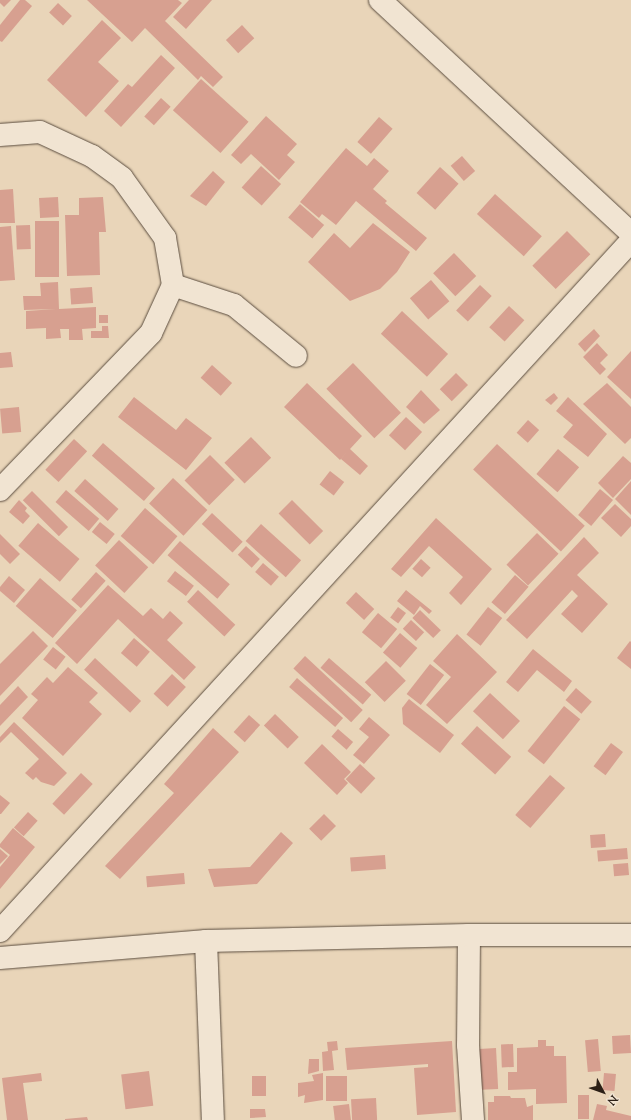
<!DOCTYPE html>
<html>
<head>
<meta charset="utf-8">
<style>
	body { margin:0 }
	#map { position:relative; width:631px; height:1120px; overflow:hidden; background:#e9d5b9; font-family:"Sorts Mill Goudy",serif }
	div>[style] { position:absolute }
	[style*='--x'] { left:calc(var(--x)*1px); top:calc(var(--y)*1px); width:calc(var(--w)*1px); rotate:calc(var(--a)*1deg) }
	.building>* { inset:0; background:#d7a090; transform-origin:0 0 }
	.roads { filter:drop-shadow(0 0 1px #5b4d3f) drop-shadow(0 0 1px #5b4d3f) }
	.minor>* { height:22px; margin:-11px; padding:0 11px; transform-origin:11px; border-radius:11px; background:#f1e4d2 }
	span { translate:-50% -50%; white-space:nowrap; text-align:center; line-height:1.15; -webkit-text-stroke:3px #f1e4d2; paint-order:stroke }
	.north { position:absolute; left:583px; top:1072px; width:40px; height:40px; -webkit-text-stroke:3px #f1e4d2; paint-order:stroke; rotate:131deg; font-size:11px; font-weight:700; line-height:16px; text-align:center; color:#2c2016 }
	.north::after { content:''; display:block; margin:auto; width:14px; height:18px; background:#2c2016; clip-path:polygon(50% 0,100% 100%,50% 72%,0 100%) }
</style>
</head>
<body>
<div id="map">
	<div class="building">
		<div style="clip-path:polygon(0 0,11px 0,4px 7px,0 3px)"></div>
		<div style="clip-path:polygon(20px 0,25px 0,32px 6px,2px 42px,0 41px,0 25px)"></div>
		<div style="clip-path:polygon(87px 0,178px 0,182px 3px,165px 21px,223px 77px,213px 87px,201px 76px,198px 80px,145px 28px,132px 42px)"></div>
		<div style="clip-path:polygon(189px 0,212px 0,186px 29px,173px 17px)"></div>
		<div style="left:58px;top:3px;width:19px;height:13px;rotate:43deg"></div>
		<div style="clip-path:polygon(102px 20px,121px 38px,98px 62px,119px 81px,86px 117px,47px 80px)"></div>
		<div style="left:242px;top:25px;width:18px;height:22px;rotate:47deg"></div>
		<div style="clip-path:polygon(161px 55px,175px 68px,121px 127px,104px 111px,128px 84px,132px 87px)"></div>
		<div style="left:201px;top:79px;width:64px;height:42px;rotate:42deg"></div>
		<div style="left:161px;top:98px;width:13px;height:25px;rotate:42deg"></div>
		<div style="clip-path:polygon(266px 116px,297px 144px,287px 155px,295px 162px,279px 180px,251px 154px,241px 164px,231px 155px)"></div>
		<div style="left:379px;top:117px;width:18px;height:33px;rotate:41deg"></div>
		<div style="clip-path:polygon(346px 148px,367px 166px,374px 158px,389px 171px,373px 189px,387px 201px,385px 203px,427px 238px,416px 251px,356px 201px,336px 225px,322px 214px,319px 218px,300px 202px)"></div>
		<div style="left:462px;top:156px;width:20px;height:15px;rotate:49deg"></div>
		<div style="left:261px;top:166px;width:27px;height:29px;rotate:42deg"></div>
		<div style="left:440px;top:167px;width:25px;height:35px;rotate:42deg"></div>
		<div style="clip-path:polygon(213px 171px,225px 182px,206px 206px,190px 196px)"></div>
		<div style="clip-path:polygon(13px 189px,15px 223px,0 223px,0 190px)"></div>
		<div style="left:495px;top:194px;width:63px;height:27px;rotate:42deg"></div>
		<div style="left:58px;top:197px;width:20px;height:19px;rotate:87deg"></div>
		<div style="clip-path:polygon(103px 197px,106px 232px,99px 232px,100px 275px,67px 276px,65px 215px,79px 215px,79px 198px)"></div>
		<div style="left:300px;top:204px;width:32px;height:18px;rotate:41deg"></div>
		<div style="left:35px;top:221px;width:24px;height:56px"></div>
		<div style="clip-path:polygon(373px 223px,410px 252px,397px 272px,380px 289px,350px 301px,308px 262px,334px 233px,350px 248px)"></div>
		<div style="left:30px;top:225px;width:24px;height:14px;rotate:88deg"></div>
		<div style="clip-path:polygon(11px 226px,15px 280px,0 281px,0 227px)"></div>
		<div style="left:567px;top:231px;width:33px;height:49px;rotate:45deg"></div>
		<div style="left:454px;top:253px;width:32px;height:29px;rotate:46deg"></div>
		<div style="left:431px;top:280px;width:28px;height:28px;rotate:49deg"></div>
		<div style="clip-path:polygon(58px 282px,59px 309px,96px 307px,96px 328px,82px 329px,83px 340px,69px 340px,69px 329px,60px 329px,61px 338px,46px 339px,46px 328px,26px 329px,26px 311px,56px 309px,24px 310px,23px 296px,41px 296px,40px 283px)"></div>
		<div style="left:480px;top:285px;width:16px;height:35px;rotate:43deg"></div>
		<div style="left:92px;top:287px;width:16px;height:22px;rotate:86deg"></div>
		<div style="left:509px;top:306px;width:21px;height:29px;rotate:43deg"></div>
		<div style="left:402px;top:311px;width:63px;height:31px;rotate:43deg"></div>
		<div style="left:99px;top:315px;width:9px;height:8px"></div>
		<div style="clip-path:polygon(102px 326px,108px 326px,109px 338px,91px 338px,91px 331px,102px 331px)"></div>
		<div style="clip-path:polygon(594px 329px,600px 336px,585px 352px,578px 344px)"></div>
		<div style="clip-path:polygon(597px 343px,608px 355px,600px 363px,606px 369px,600px 375px,583px 357px)"></div>
		<div style="clip-path:polygon(631px 351px,631px 399px,607px 377px)"></div>
		<div style="clip-path:polygon(11px 352px,13px 367px,0 368px,0 353px)"></div>
		<div style="left:353px;top:363px;width:69px;height:37px;rotate:46deg"></div>
		<div style="left:212px;top:365px;width:27px;height:17px;rotate:42deg"></div>
		<div style="left:456px;top:373px;width:17px;height:23px;rotate:45deg"></div>
		<div style="clip-path:polygon(307px 383px,362px 436px,350px 449px,368px 466px,360px 475px,341px 459px,347px 452px,340px 460px,284px 407px)"></div>
		<div style="clip-path:polygon(607px 383px,631px 407px,631px 438px,625px 444px,583px 404px)"></div>
		<div style="clip-path:polygon(421px 390px,440px 410px,424px 424px,406px 407px)"></div>
		<div style="clip-path:polygon(554px 393px,558px 398px,551px 405px,545px 400px)"></div>
		<div style="clip-path:polygon(134px 397px,176px 430px,186px 418px,212px 438px,186px 470px,118px 417px)"></div>
		<div style="clip-path:polygon(568px 397px,607px 434px,588px 457px,563px 437px,573px 425px,556px 411px)"></div>
		<div style="left:19px;top:407px;width:25px;height:19px;rotate:85deg"></div>
		<div style="left:406px;top:417px;width:22px;height:25px;rotate:43deg"></div>
		<div style="left:528px;top:420px;width:15px;height:17px;rotate:42deg"></div>
		<div style="left:251px;top:437px;width:29px;height:37px;rotate:46deg"></div>
		<div style="left:74px;top:439px;width:18px;height:42px;rotate:43deg"></div>
		<div style="left:103px;top:443px;width:69px;height:17px;rotate:41deg"></div>
		<div style="left:497px;top:444px;width:120px;height:35px;rotate:43deg"></div>
		<div style="left:558px;top:449px;width:28px;height:33px;rotate:41deg"></div>
		<div style="left:210px;top:455px;width:35px;height:36px;rotate:45deg"></div>
		<div style="clip-path:polygon(623px 456px,631px 463px,631px 479px,613px 498px,598px 483px)"></div>
		<div style="left:330px;top:471px;width:18px;height:17px;rotate:38deg"></div>
		<div style="left:173px;top:478px;width:47px;height:35px;rotate:43deg"></div>
		<div style="left:85px;top:479px;width:45px;height:16px;rotate:42deg"></div>
		<div style="clip-path:polygon(631px 481px,631px 515px,615px 499px)"></div>
		<div style="left:600px;top:489px;width:17px;height:34px;rotate:40deg"></div>
		<div style="left:66px;top:490px;width:44px;height:16px;rotate:41deg"></div>
		<div style="left:32px;top:491px;width:51px;height:13px;rotate:45deg"></div>
		<div style="clip-path:polygon(19px 500px,27px 508px,25px 511px,30px 516px,23px 524px,9px 512px)"></div>
		<div style="left:292px;top:500px;width:44px;height:19px;rotate:45deg"></div>
		<div style="clip-path:polygon(615px 504px,631px 519px,631px 526px,621px 537px,601px 518px)"></div>
		<div style="left:145px;top:508px;width:43px;height:37px;rotate:41deg"></div>
		<div style="left:212px;top:513px;width:42px;height:15px;rotate:43deg"></div>
		<div style="clip-path:polygon(436px 518px,492px 569px,461px 605px,449px 593px,463px 577px,429px 546px,401px 577px,391px 569px)"></div>
		<div style="left:100px;top:522px;width:19px;height:13px;rotate:39deg"></div>
		<div style="left:38px;top:523px;width:55px;height:30px;rotate:41deg"></div>
		<div style="left:261px;top:524px;width:54px;height:23px;rotate:42deg"></div>
		<div style="left:537px;top:533px;width:30px;height:44px;rotate:44deg"></div>
		<div style="clip-path:polygon(0 534px,20px 554px,10px 564px,0 554px)"></div>
		<div style="clip-path:polygon(584px 537px,599px 553px,577px 575px,608px 604px,582px 633px,561px 614px,578px 596px,572px 590px,527px 639px,506px 620px)"></div>
		<div style="left:119px;top:540px;width:40px;height:35px;rotate:43deg"></div>
		<div style="left:180px;top:541px;width:66px;height:19px;rotate:41deg"></div>
		<div style="left:246px;top:546px;width:19px;height:12px;rotate:43deg"></div>
		<div style="left:421px;top:559px;width:13px;height:13px;rotate:42deg"></div>
		<div style="left:263px;top:563px;width:21px;height:12px;rotate:41deg"></div>
		<div style="left:175px;top:571px;width:24px;height:13px;rotate:38deg"></div>
		<div style="left:96px;top:572px;width:13px;height:37px;rotate:42deg"></div>
		<div style="left:515px;top:575px;width:18px;height:36px;rotate:41deg"></div>
		<div style="clip-path:polygon(9px 576px,25px 590px,14px 603px,0 591px,0 587px)"></div>
		<div style="left:40px;top:578px;width:49px;height:37px;rotate:41deg"></div>
		<div style="clip-path:polygon(108px 585px,143px 616px,151px 608px,163px 619px,170px 611px,183px 623px,167px 640px,196px 667px,184px 680px,118px 619px,77px 664px,55px 643px)"></div>
		<div style="left:198px;top:590px;width:51px;height:16px;rotate:43deg"></div>
		<div style="clip-path:polygon(406px 590px,432px 611px,429px 614px,420px 606px,414px 615px,397px 601px)"></div>
		<div style="left:356px;top:592px;width:25px;height:15px;rotate:43deg"></div>
		<div style="left:398px;top:607px;width:10px;height:13px;rotate:37deg"></div>
		<div style="left:488px;top:607px;width:18px;height:35px;rotate:38deg"></div>
		<div style="left:420px;top:610px;width:29px;height:11px;rotate:44deg"></div>
		<div style="left:378px;top:613px;width:25px;height:25px;rotate:40deg"></div>
		<div style="left:411px;top:620px;width:18px;height:12px;rotate:43deg"></div>
		<div style="clip-path:polygon(33px 631px,48px 646px,0 696px,0 664px)"></div>
		<div style="left:400px;top:633px;width:23px;height:26px;rotate:41deg"></div>
		<div style="clip-path:polygon(457px 634px,497px 672px,447px 724px,426px 705px,451px 677px,433px 661px)"></div>
		<div style="left:134px;top:638px;width:21px;height:20px;rotate:41deg"></div>
		<div style="clip-path:polygon(630px 641px,631px 642px,631px 669px,617px 658px)"></div>
		<div style="left:53px;top:647px;width:16px;height:16px;rotate:38deg"></div>
		<div style="clip-path:polygon(533px 649px,572px 681px,564px 692px,537px 670px,518px 692px,506px 682px)"></div>
		<div style="left:305px;top:656px;width:79px;height:17px;rotate:43deg"></div>
		<div style="left:95px;top:658px;width:63px;height:16px;rotate:43deg"></div>
		<div style="left:329px;top:658px;width:56px;height:13px;rotate:41deg"></div>
		<div style="left:386px;top:661px;width:28px;height:30px;rotate:45deg"></div>
		<div style="left:430px;top:664px;width:18px;height:38px;rotate:38deg"></div>
		<div style="clip-path:polygon(68px 667px,98px 693px,89px 702px,102px 714px,63px 756px,22px 718px,38px 700px,31px 694px,47px 677px,53px 683px)"></div>
		<div style="left:172px;top:674px;width:19px;height:27px;rotate:43deg"></div>
		<div style="left:297px;top:678px;width:61px;height:12px;rotate:41deg"></div>
		<div style="clip-path:polygon(18px 686px,28px 697px,0 726px,0 705px)"></div>
		<div style="left:576px;top:688px;width:21px;height:16px;rotate:41deg"></div>
		<div style="left:490px;top:693px;width:41px;height:25px;rotate:43deg"></div>
		<div style="clip-path:polygon(409px 699px,454px 735px,440px 753px,403px 724px,402px 708px)"></div>
		<div style="left:564px;top:706px;width:21px;height:58px;rotate:39deg"></div>
		<div style="left:275px;top:714px;width:33px;height:16px;rotate:44deg"></div>
		<div style="left:249px;top:715px;width:15px;height:23px;rotate:42deg"></div>
		<div style="clip-path:polygon(369px 717px,390px 735px,364px 764px,353px 755px,369px 737px,359px 729px)"></div>
		<div style="clip-path:polygon(14px 722px,67px 773px,54px 786px,41px 782px,36px 777px,33px 780px,25px 773px,39px 759px,11px 732px,0 743px,0 737px)"></div>
		<div style="left:477px;top:726px;width:46px;height:24px;rotate:42deg"></div>
		<div style="clip-path:polygon(213px 728px,239px 752px,120px 879px,105px 866px,174px 793px,164px 784px)"></div>
		<div style="left:338px;top:729px;width:20px;height:10px;rotate:41deg"></div>
		<div style="left:611px;top:743px;width:15px;height:29px;rotate:37deg"></div>
		<div style="clip-path:polygon(322px 744px,351px 772px,344px 779px,348px 783px,337px 795px,304px 763px)"></div>
		<div style="left:360px;top:764px;width:21px;height:21px;rotate:43deg"></div>
		<div style="left:81px;top:773px;width:16px;height:42px;rotate:43deg"></div>
		<div style="left:550px;top:775px;width:20px;height:53px;rotate:41deg"></div>
		<div style="clip-path:polygon(0 795px,10px 803px,1px 814px,0 814px)"></div>
		<div style="left:28px;top:812px;width:13px;height:21px;rotate:42deg"></div>
		<div style="left:324px;top:814px;width:17px;height:21px;rotate:45deg"></div>
		<div style="clip-path:polygon(13px 828px,35px 847px,0 889px,0 867px,10px 855px,0 847px,0 844px)"></div>
		<div style="clip-path:polygon(281px 832px,293px 843px,257px 884px,214px 887px,208px 869px,250px 867px)"></div>
		<div style="left:605px;top:834px;width:13px;height:15px;rotate:86deg"></div>
		<div style="left:627px;top:848px;width:11px;height:30px;rotate:85deg"></div>
		<div style="clip-path:polygon(0 849px,8px 856px,0 864px)"></div>
		<div style="left:385px;top:855px;width:14px;height:35px;rotate:86deg"></div>
		<div style="left:628px;top:863px;width:12px;height:15px;rotate:85deg"></div>
		<div style="left:184px;top:873px;width:11px;height:38px;rotate:85deg"></div>
		<div style="left:630px;top:1035px;width:18px;height:18px;rotate:87deg"></div>
		<div style="left:598px;top:1039px;width:32px;height:13px;rotate:85deg"></div>
		<div style="clip-path:polygon(538px 1040px,546px 1040px,546px 1046px,554px 1046px,554px 1056px,566px 1056px,567px 1103px,536px 1104px,536px 1089px,508px 1090px,508px 1072px,517px 1072px,517px 1048px,538px 1047px)"></div>
		<div style="clip-path:polygon(337px 1041px,338px 1050px,332px 1051px,334px 1070px,323px 1071px,322px 1052px,328px 1051px,327px 1042px)"></div>
		<div style="clip-path:polygon(452px 1041px,456px 1112px,417px 1115px,414px 1068px,428px 1067px,428px 1064px,347px 1070px,345px 1048px)"></div>
		<div style="left:513px;top:1044px;width:23px;height:12px;rotate:88deg"></div>
		<div style="left:496px;top:1048px;width:41px;height:17px;rotate:87deg"></div>
		<div style="clip-path:polygon(309px 1059px,319px 1059px,319px 1071px,308px 1074px)"></div>
		<div style="left:149px;top:1071px;width:35px;height:28px;rotate:83deg"></div>
		<div style="clip-path:polygon(41px 1073px,42px 1081px,23px 1083px,28px 1120px,7px 1120px,2px 1078px)"></div>
		<div style="clip-path:polygon(323px 1073px,323px 1100px,304px 1103px,305px 1095px,298px 1097px,298px 1083px,314px 1081px,312px 1075px)"></div>
		<div style="left:604px;top:1073px;width:12px;height:17px;rotate:5deg"></div>
		<div style="left:252px;top:1076px;width:14px;height:20px"></div>
		<div style="left:326px;top:1076px;width:21px;height:25px"></div>
		<div style="left:578px;top:1095px;width:11px;height:24px"></div>
		<div style="clip-path:polygon(494px 1096px,510px 1096px,511px 1098px,525px 1098px,527px 1107px,533px 1105px,533px 1120px,488px 1120px,488px 1102px,494px 1102px)"></div>
		<div style="left:376px;top:1098px;width:22px;height:25px;rotate:87deg"></div>
		<div style="left:349px;top:1104px;width:16px;height:16px;rotate:83deg"></div>
		<div style="clip-path:polygon(597px 1104px,607px 1106px,606px 1110px,631px 1116px,631px 1120px,593px 1120px)"></div>
		<div style="clip-path:polygon(250px 1109px,265px 1109px,266px 1117px,250px 1118px)"></div>
		<div style="clip-path:polygon(87px 1117px,88px 1120px,65px 1120px,65px 1119px)"></div>
	</div>
	<div class="roads">
		<div class="minor">
			<div style="--x:380;--y:0;--w:342;--a:42.9"></div>
			<div style="--x:0;--y:135;--w:40;--a:-4.3"></div>
			<div style="--x:40;--y:132;--w:57;--a:24.8"></div>
			<div style="--x:92;--y:156;--w:37;--a:36"></div>
			<div style="--x:122;--y:178;--w:74;--a:54.4"></div>
			<div style="--x:165;--y:238;--w:48;--a:80.3"></div>
			<div style="--x:173;--y:285;--w:53;--a:114.6"></div>
			<div style="--x:151;--y:333;--w:218;--a:133.9"></div>
			<div style="--x:173;--y:285;--w:64;--a:18.2"></div>
			<div style="--x:234;--y:305;--w:80;--a:39.4"></div>
			<div style="--x:0;--y:931;--w:935;--a:-47.56"></div>
			<div style="--x:469;--y:935;--w:110;--a:90.5"></div>
			<div style="--x:468;--y:1045;--w:75;--a:86.2"></div>
			<div style="--x:206;--y:941;--w:179;--a:87.8"></div>
			<div style="--x:0;--y:958;--w:207;--a:-4.7"></div>
			<div style="--x:206;--y:941;--w:263;--a:-1.3"></div>
			<div style="--x:469;--y:935;--w:162;--a:0"></div>
		</div>
	</div>
	<div class="north">N</div>
</div>
</body>
</html>
